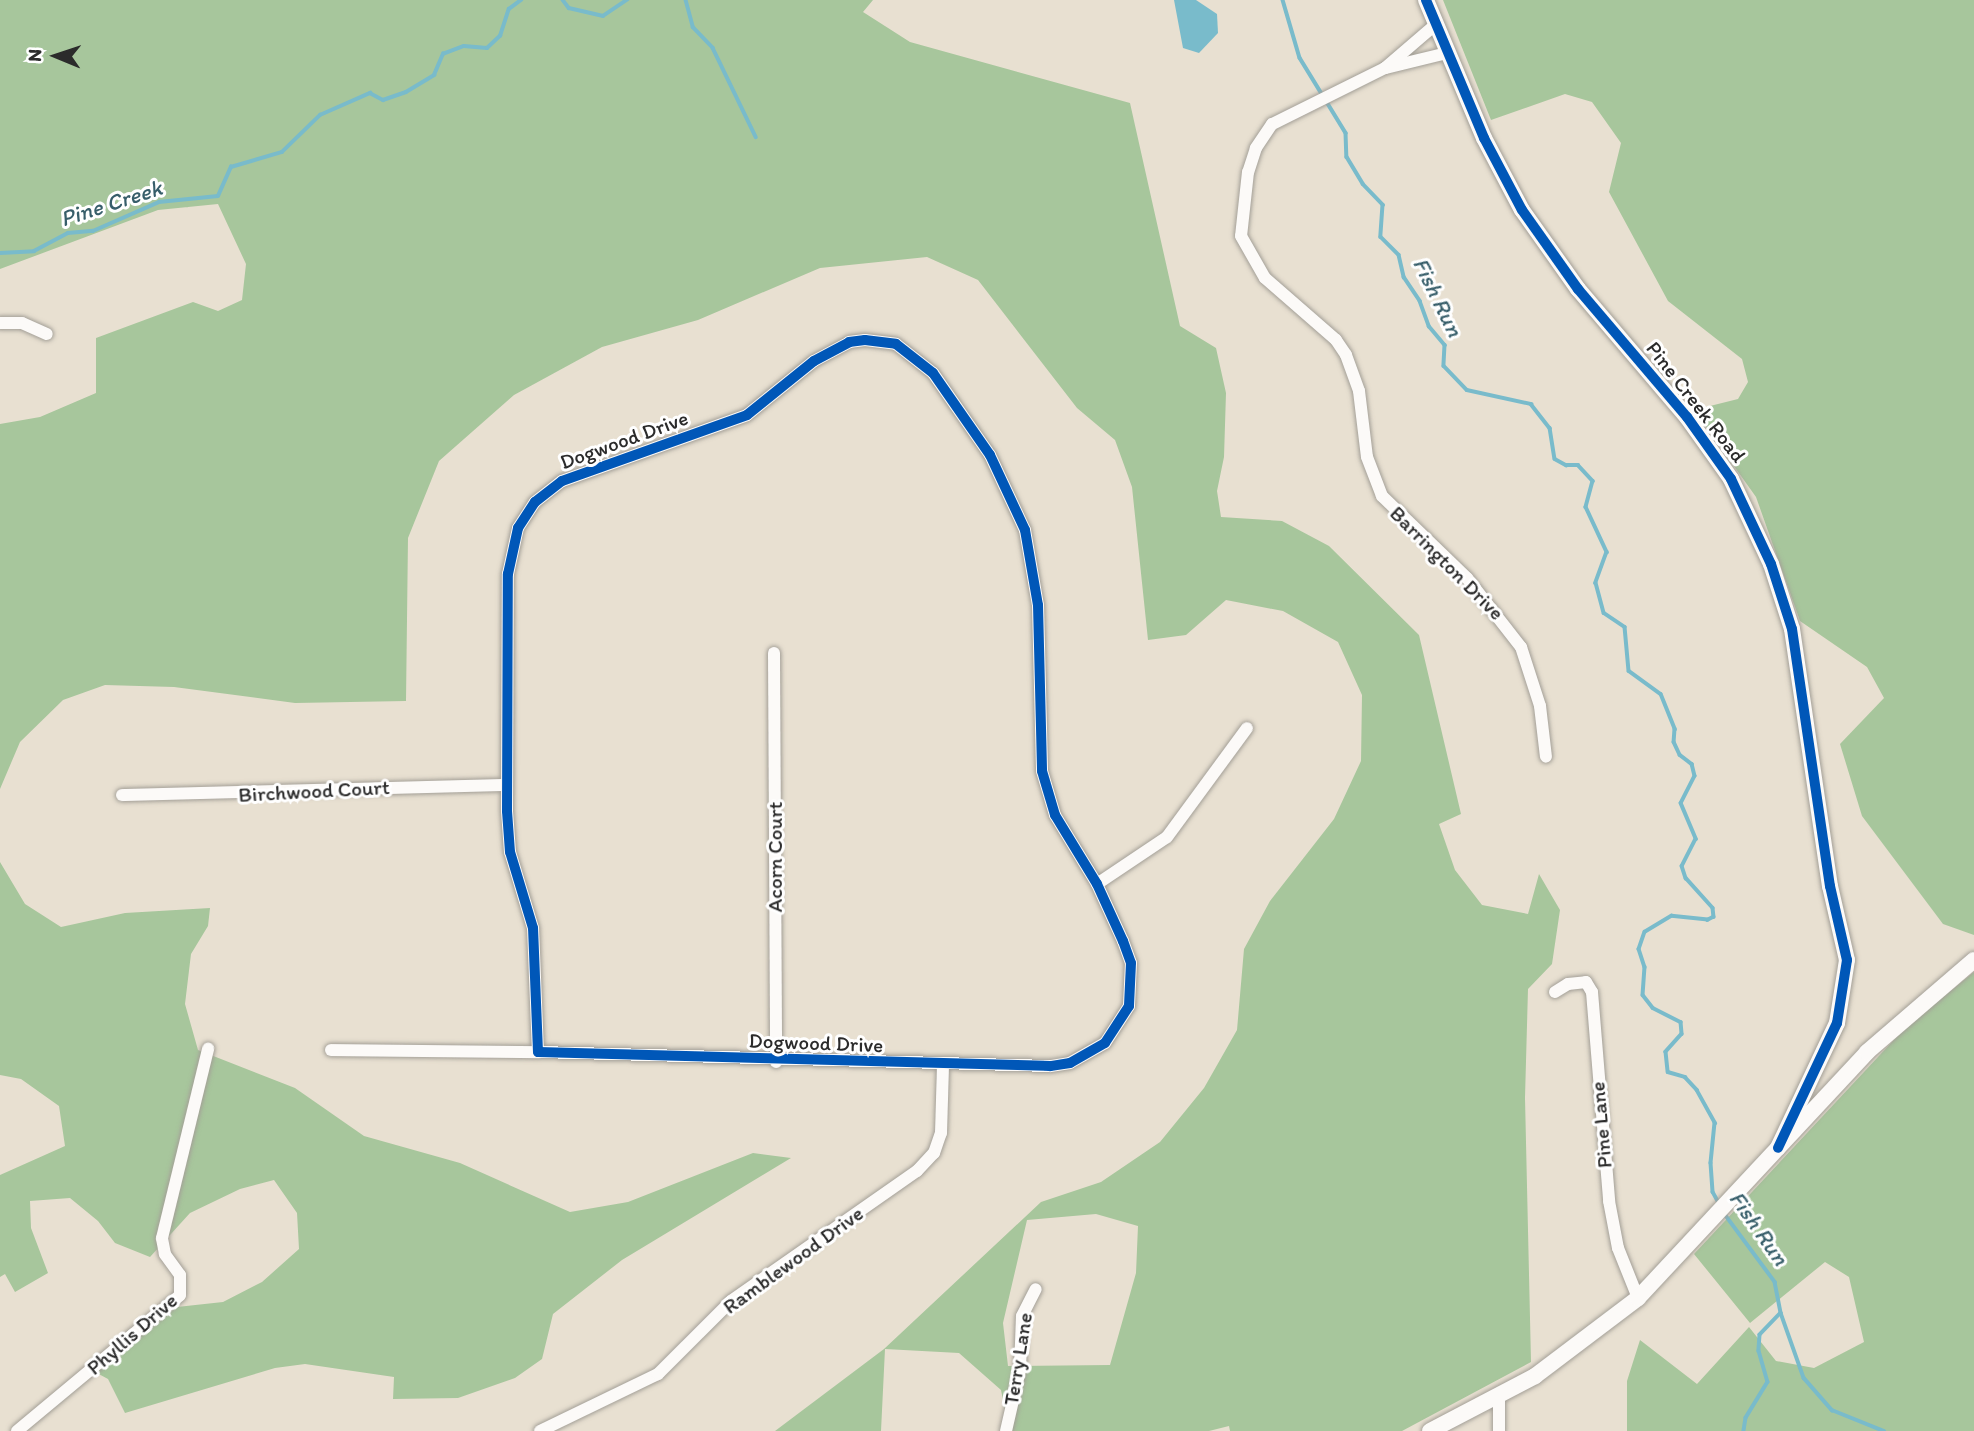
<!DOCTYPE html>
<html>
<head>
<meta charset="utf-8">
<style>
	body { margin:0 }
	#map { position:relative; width:1974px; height:1431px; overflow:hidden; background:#e8e0d1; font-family:Itim,sans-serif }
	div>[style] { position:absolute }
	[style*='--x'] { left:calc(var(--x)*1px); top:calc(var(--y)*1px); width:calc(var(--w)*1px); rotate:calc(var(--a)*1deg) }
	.forest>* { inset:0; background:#a7c69c }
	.water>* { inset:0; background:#79bbcb }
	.stream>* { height:3.5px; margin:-1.75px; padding:0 1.75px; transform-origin:1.75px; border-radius:1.75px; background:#79bbcb }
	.roads { filter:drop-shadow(0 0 2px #a39f97) drop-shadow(0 0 2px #a39f97) }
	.minor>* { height:12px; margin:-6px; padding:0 6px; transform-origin:6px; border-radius:6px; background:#fcfaf8 }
	.tertiary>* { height:16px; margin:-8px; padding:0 8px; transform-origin:8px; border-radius:8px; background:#fcfaf8 }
	.cycleway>* { height:10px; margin:-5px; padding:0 5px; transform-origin:5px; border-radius:5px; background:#0057b8 }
	span { translate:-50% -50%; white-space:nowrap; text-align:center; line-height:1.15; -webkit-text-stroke:6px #fff; paint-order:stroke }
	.street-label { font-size:21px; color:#2b2b2b }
	.water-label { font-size:23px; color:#375e6a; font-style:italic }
	.north { position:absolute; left:21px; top:21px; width:70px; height:70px; -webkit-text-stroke:5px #fff; paint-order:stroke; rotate:272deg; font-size:19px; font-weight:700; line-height:28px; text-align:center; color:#2b2b2b }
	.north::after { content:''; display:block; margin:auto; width:24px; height:32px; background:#2b2b2b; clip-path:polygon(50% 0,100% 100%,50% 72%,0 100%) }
</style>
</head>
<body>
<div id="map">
	<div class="forest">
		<div style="clip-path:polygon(evenodd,0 0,873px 0,863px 12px,910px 42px,1130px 103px,1180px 326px,1216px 348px,1226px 393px,1224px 457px,1217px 491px,1221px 517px,1282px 521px,1329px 546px,1419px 635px,1461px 814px,1439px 824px,1455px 870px,1482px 905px,1528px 914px,1539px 874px,1560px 910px,1552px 964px,1528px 989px,1525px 1098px,1531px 1362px,1402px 1431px,1230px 1431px,1229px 1426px,1209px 1431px,1009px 1431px,1001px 1390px,959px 1353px,885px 1349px,881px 1431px,775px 1431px,884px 1349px,1041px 1202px,1101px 1182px,1160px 1142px,1204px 1088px,1237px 1030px,1244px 949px,1270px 901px,1334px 819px,1361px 761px,1362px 695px,1338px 642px,1283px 611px,1226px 600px,1186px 635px,1148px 640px,1132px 487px,1115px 440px,1077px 408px,978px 280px,927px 257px,820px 268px,698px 320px,602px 347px,514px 395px,439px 461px,408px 538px,406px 701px,295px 703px,174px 687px,105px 685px,63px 700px,20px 742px,0 789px,0 424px,40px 417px,96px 393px,96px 338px,193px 302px,218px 311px,242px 300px,246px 264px,218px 204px,158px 210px,0 269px,0 0,1096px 1214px,1138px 1226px,1136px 1273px,1110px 1365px,1008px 1366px,1003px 1323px,1027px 1220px,1096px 1214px)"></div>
		<div style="clip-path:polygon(1443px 0,1974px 0,1974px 935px,1943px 924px,1862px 816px,1840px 744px,1884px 698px,1867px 667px,1800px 621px,1756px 497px,1694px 410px,1738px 399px,1748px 382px,1742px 359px,1668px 301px,1609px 192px,1621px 143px,1592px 102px,1565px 94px,1491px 120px)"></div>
		<div style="clip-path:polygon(0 862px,25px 904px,61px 927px,125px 913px,210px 908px,208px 926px,191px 954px,185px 1004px,198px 1050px,295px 1088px,364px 1136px,460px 1163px,570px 1212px,628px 1202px,753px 1153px,791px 1158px,622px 1260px,553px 1314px,542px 1359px,515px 1378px,458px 1398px,393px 1399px,394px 1377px,305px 1364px,275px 1368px,125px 1413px,108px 1379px,95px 1372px,129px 1338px,177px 1307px,223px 1302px,262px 1282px,299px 1249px,297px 1213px,274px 1180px,240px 1189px,190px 1213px,150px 1257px,115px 1243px,98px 1221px,70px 1198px,30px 1201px,31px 1228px,48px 1273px,15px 1292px,5px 1274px,0 1277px,0 1175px,65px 1146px,59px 1106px,21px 1079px,0 1075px)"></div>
		<div style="clip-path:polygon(1974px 972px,1974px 1431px,1627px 1431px,1627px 1381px,1640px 1340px,1697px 1384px,1749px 1327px,1776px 1361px,1814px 1368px,1864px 1342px,1849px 1277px,1825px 1262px,1750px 1323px,1694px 1254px,1906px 1027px)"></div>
	</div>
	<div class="water">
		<div style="clip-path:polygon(1174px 0,1196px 0,1217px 14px,1218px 33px,1199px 53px,1183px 48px)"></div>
	</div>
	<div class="stream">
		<div style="--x:563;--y:0;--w:10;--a:53"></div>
		<div style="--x:569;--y:8;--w:35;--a:13"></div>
		<div style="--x:603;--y:16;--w:29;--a:-34"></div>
		<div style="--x:686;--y:0;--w:28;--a:75"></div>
		<div style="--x:693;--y:27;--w:29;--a:46"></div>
		<div style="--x:713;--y:48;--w:99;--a:64.2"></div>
		<div style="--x:1283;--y:0;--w:60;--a:73.7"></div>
		<div style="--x:1300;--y:58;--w:88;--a:58.5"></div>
		<div style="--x:1346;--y:133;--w:24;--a:88"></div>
		<div style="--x:1347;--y:157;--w:31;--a:59"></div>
		<div style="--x:1363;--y:184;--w:29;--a:46"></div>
		<div style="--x:1383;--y:205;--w:32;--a:94"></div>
		<div style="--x:1381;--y:237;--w:25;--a:45"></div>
		<div style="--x:1399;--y:255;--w:23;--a:77"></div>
		<div style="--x:1404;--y:277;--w:29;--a:56"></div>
		<div style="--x:1420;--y:301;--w:27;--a:70"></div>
		<div style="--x:1429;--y:326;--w:25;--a:50"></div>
		<div style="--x:1445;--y:345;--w:21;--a:93"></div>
		<div style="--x:1444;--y:366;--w:33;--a:46"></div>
		<div style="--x:1467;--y:390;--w:66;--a:12.3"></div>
		<div style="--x:1531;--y:404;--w:31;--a:52"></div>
		<div style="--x:1550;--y:428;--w:31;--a:81"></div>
		<div style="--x:1555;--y:459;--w:13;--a:29"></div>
		<div style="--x:1566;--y:465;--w:12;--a:0"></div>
		<div style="--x:1578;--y:465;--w:22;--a:47"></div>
		<div style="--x:1593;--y:481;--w:27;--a:105"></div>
		<div style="--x:1586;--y:507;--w:50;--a:65"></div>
		<div style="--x:1607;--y:552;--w:33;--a:110"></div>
		<div style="--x:1596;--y:583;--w:31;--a:75"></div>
		<div style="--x:1604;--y:613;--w:25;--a:34"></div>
		<div style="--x:1625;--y:627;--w:44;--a:84.8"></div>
		<div style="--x:1629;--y:671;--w:39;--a:36"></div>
		<div style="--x:1661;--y:694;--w:38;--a:68"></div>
		<div style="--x:1675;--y:729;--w:13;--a:94"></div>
		<div style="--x:1674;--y:742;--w:14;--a:65"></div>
		<div style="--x:1680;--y:755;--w:15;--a:37"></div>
		<div style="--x:1692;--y:764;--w:12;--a:76"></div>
		<div style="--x:1695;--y:776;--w:30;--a:117"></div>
		<div style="--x:1681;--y:803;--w:39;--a:67"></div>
		<div style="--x:1696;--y:839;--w:30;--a:117"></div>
		<div style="--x:1682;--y:866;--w:13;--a:72"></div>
		<div style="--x:1686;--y:878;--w:40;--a:48"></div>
		<div style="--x:1713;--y:908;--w:9;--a:84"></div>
		<div style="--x:1714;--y:917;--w:7;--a:153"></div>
		<div style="--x:1708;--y:920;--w:36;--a:-174"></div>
		<div style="--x:1672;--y:916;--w:31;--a:149"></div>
		<div style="--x:1645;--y:932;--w:18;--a:109"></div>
		<div style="--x:1639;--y:949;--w:19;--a:72"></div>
		<div style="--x:1645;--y:967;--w:28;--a:94"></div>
		<div style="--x:1643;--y:995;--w:16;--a:52"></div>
		<div style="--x:1653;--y:1008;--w:31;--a:27"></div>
		<div style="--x:1681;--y:1022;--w:12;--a:85"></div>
		<div style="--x:1682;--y:1034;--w:24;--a:132"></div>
		<div style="--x:1666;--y:1052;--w:20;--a:84"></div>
		<div style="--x:1668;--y:1072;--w:18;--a:16"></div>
		<div style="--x:1685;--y:1077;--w:18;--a:47"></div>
		<div style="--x:1697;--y:1090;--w:38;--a:61"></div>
		<div style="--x:1715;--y:1123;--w:40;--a:95.7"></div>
		<div style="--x:1711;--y:1163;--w:29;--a:86"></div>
		<div style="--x:1713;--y:1192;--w:13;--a:61"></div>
		<div style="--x:0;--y:253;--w:34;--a:-3"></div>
		<div style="--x:34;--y:251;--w:38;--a:-28"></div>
		<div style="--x:68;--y:233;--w:25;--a:-5"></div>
		<div style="--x:93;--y:231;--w:72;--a:-23.7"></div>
		<div style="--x:159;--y:202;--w:59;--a:-5.8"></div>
		<div style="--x:218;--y:196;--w:32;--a:-66"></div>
		<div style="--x:231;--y:167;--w:53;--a:-16.4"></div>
		<div style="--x:282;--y:152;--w:53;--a:-44.2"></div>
		<div style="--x:320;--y:115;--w:55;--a:-23.7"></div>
		<div style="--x:370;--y:93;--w:15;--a:28"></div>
		<div style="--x:383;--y:100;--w:24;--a:-19"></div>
		<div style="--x:406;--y:92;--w:33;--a:-31"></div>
		<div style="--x:434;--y:75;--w:23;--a:-67"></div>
		<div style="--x:443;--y:54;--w:22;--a:-21"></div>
		<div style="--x:464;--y:46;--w:23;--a:5"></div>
		<div style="--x:487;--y:48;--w:18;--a:-43"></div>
		<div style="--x:500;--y:36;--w:28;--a:-72"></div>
		<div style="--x:509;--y:9;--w:15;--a:-37"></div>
		<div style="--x:1724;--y:1213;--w:86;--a:53.5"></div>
		<div style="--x:1775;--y:1282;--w:32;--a:79"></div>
		<div style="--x:1781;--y:1313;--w:30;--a:134"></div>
		<div style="--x:1760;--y:1335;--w:16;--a:94"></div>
		<div style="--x:1759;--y:1351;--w:32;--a:74"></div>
		<div style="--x:1768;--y:1382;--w:42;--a:121.4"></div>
		<div style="--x:1746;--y:1418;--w:13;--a:99"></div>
		<div style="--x:1781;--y:1313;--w:69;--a:70.5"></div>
		<div style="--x:1804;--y:1378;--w:43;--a:48.8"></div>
		<div style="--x:1832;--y:1410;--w:56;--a:22"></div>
	</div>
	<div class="roads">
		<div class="minor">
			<div style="--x:1447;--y:53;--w:64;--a:166.4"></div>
			<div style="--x:1385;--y:68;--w:126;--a:153.6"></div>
			<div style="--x:1272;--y:124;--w:29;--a:124"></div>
			<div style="--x:1256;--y:148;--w:25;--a:108"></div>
			<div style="--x:1248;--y:172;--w:64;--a:96.2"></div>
			<div style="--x:1241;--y:236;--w:48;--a:60.3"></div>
			<div style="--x:1265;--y:278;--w:94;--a:41.1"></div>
			<div style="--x:1336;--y:340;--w:18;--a:56"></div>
			<div style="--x:1346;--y:355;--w:38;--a:70"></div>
			<div style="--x:1359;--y:391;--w:66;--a:83.1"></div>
			<div style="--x:1367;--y:457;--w:42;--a:69"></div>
			<div style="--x:1382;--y:496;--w:118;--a:44"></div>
			<div style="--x:1467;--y:578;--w:88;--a:52"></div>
			<div style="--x:1521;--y:647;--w:62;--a:72.1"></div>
			<div style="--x:1540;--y:706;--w:51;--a:83.3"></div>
			<div style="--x:1385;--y:68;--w:66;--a:-40.7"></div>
			<div style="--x:0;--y:323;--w:22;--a:0"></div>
			<div style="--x:22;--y:323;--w:27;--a:24"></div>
			<div style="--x:865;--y:340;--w:31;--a:7"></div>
			<div style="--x:896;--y:344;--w:47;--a:38.1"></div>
			<div style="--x:933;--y:373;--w:100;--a:55.2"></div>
			<div style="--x:990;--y:455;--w:83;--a:65"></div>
			<div style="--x:1025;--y:530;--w:76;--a:80.2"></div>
			<div style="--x:1038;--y:605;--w:166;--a:88.6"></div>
			<div style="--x:1042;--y:771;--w:46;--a:73.5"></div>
			<div style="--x:1055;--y:815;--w:81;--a:58.7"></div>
			<div style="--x:1097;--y:884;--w:63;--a:65.5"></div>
			<div style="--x:1123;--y:941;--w:23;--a:70"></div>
			<div style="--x:1131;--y:963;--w:43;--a:92.7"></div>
			<div style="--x:1129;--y:1006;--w:44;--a:123"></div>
			<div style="--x:1105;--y:1043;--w:40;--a:150.3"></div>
			<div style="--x:1070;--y:1063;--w:20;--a:171"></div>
			<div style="--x:1050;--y:1066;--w:512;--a:-178.43"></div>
			<div style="--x:538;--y:1052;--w:124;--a:-92.3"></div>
			<div style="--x:533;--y:928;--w:79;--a:-106.8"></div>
			<div style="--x:510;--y:852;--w:41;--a:-94.2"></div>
			<div style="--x:507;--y:811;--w:237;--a:-89.8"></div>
			<div style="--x:508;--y:574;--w:47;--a:-77.7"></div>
			<div style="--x:518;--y:528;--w:31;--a:-57"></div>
			<div style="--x:535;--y:502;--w:34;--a:-38"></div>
			<div style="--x:562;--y:481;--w:196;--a:-19.6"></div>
			<div style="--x:747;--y:415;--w:86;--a:-38.9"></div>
			<div style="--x:814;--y:361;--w:40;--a:-28"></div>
			<div style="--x:849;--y:342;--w:16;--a:-7"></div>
			<div style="--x:774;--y:653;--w:409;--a:89.7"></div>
			<div style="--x:122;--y:795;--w:384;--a:-1.5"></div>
			<div style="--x:1097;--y:884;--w:84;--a:-33.9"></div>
			<div style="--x:1167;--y:837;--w:135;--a:-53.7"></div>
			<div style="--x:1555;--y:992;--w:15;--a:-32"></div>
			<div style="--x:1568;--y:984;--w:18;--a:-6"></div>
			<div style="--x:1586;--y:982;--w:12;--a:59"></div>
			<div style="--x:1592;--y:992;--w:210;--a:85.3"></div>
			<div style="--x:1609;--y:1201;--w:48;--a:79.2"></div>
			<div style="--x:1618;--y:1248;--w:54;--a:68.2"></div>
			<div style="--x:331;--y:1050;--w:207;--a:0.6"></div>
			<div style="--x:1499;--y:1397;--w:34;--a:90"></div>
			<div style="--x:17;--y:1431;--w:212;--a:-39.8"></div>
			<div style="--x:180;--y:1295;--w:20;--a:-90"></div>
			<div style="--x:180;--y:1275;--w:26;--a:-126"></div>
			<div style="--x:165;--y:1254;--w:16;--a:-101"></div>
			<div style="--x:162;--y:1238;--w:195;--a:-76.3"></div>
			<div style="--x:540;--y:1431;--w:131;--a:-25.8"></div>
			<div style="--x:658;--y:1374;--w:103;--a:-45"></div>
			<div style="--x:731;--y:1301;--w:227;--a:-35"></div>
			<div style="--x:917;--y:1171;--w:25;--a:-47"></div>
			<div style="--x:934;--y:1153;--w:21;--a:-71"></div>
			<div style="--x:941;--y:1133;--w:67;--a:-88.3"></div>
			<div style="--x:1006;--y:1431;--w:63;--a:-77.1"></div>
			<div style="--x:1020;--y:1370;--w:54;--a:-87.9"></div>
			<div style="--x:1022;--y:1316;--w:30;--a:-63"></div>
		</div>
		<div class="tertiary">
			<div style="--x:1426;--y:0;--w:150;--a:67.2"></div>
			<div style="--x:1484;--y:138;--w:81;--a:62.2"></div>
			<div style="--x:1522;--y:210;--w:97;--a:54.7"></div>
			<div style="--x:1578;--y:289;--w:168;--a:49.6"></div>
			<div style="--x:1687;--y:417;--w:76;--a:54.6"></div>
			<div style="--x:1731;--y:479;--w:94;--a:64.8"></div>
			<div style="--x:1771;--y:564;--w:68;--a:72.1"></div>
			<div style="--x:1792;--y:629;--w:260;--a:81.6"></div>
			<div style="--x:1830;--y:886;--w:76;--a:77.1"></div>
			<div style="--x:1847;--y:960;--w:64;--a:99"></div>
			<div style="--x:1837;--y:1023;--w:138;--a:115.3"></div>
			<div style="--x:1430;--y:1431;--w:119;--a:-27.6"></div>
			<div style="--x:1535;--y:1376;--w:129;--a:-37.1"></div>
			<div style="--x:1638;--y:1298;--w:336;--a:-47"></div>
			<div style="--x:1867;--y:1052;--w:141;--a:-40.7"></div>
		</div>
	</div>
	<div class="cycleway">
		<div style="--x:1426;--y:0;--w:150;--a:67.2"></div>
		<div style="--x:1484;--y:138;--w:81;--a:62.2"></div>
		<div style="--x:1522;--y:210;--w:97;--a:54.7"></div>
		<div style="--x:1578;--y:289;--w:168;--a:49.6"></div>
		<div style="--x:1687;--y:417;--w:76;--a:54.6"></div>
		<div style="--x:1731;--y:479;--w:94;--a:64.8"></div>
		<div style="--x:1771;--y:564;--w:68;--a:72.1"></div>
		<div style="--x:1792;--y:629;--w:260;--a:81.6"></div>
		<div style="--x:1830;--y:886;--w:76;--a:77.1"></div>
		<div style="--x:1847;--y:960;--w:64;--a:99"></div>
		<div style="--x:1837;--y:1023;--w:138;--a:115.3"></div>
		<div style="--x:865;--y:340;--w:31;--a:7"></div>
		<div style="--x:896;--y:344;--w:47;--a:38.1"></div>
		<div style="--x:933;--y:373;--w:100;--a:55.2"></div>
		<div style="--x:990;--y:455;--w:83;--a:65"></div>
		<div style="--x:1025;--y:530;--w:76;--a:80.2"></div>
		<div style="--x:1038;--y:605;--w:166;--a:88.6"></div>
		<div style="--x:1042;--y:771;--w:46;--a:73.5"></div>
		<div style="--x:1055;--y:815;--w:81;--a:58.7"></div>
		<div style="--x:1097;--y:884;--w:63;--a:65.5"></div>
		<div style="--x:1123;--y:941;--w:23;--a:70"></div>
		<div style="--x:1131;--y:963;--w:43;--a:92.7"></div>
		<div style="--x:1129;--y:1006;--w:44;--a:123"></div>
		<div style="--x:1105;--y:1043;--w:40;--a:150.3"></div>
		<div style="--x:1070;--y:1063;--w:20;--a:171"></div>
		<div style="--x:1050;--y:1066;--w:512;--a:-178.43"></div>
		<div style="--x:538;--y:1052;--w:124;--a:-92.3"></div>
		<div style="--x:533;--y:928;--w:79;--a:-106.8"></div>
		<div style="--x:510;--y:852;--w:41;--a:-94.2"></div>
		<div style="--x:507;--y:811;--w:237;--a:-89.8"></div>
		<div style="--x:508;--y:574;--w:47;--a:-77.7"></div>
		<div style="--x:518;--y:528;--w:31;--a:-57"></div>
		<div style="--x:535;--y:502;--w:34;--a:-38"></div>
		<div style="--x:562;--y:481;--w:196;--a:-19.6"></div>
		<div style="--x:747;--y:415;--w:86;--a:-38.9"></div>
		<div style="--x:814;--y:361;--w:40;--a:-28"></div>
		<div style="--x:849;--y:342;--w:16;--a:-7"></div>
	</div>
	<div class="street-label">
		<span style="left:1696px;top:402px;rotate:52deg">Pine Creek Road</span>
		<span style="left:624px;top:440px;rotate:-20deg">Dogwood Drive</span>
		<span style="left:1447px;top:563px;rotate:45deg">Barrington Drive</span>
		<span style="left:314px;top:791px;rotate:-3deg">Birchwood Court</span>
		<span style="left:775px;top:857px;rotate:-90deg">Acorn Court</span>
		<span style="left:816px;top:1043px;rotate:2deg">Dogwood Drive</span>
		<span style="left:1601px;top:1125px;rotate:-95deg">Pine Lane</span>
		<span style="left:793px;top:1260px;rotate:-36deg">Ramblewood Drive</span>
		<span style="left:132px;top:1334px;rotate:-41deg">Phyllis Drive</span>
		<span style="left:1018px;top:1359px;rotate:-81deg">Terry Lane</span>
	</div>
	<div class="water-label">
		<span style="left:111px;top:203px;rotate:-18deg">Pine Creek</span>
		<span style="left:1438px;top:297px;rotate:64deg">Fish Run</span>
		<span style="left:1759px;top:1228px;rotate:55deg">Fish Run</span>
	</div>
	<div class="north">N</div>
</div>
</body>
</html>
